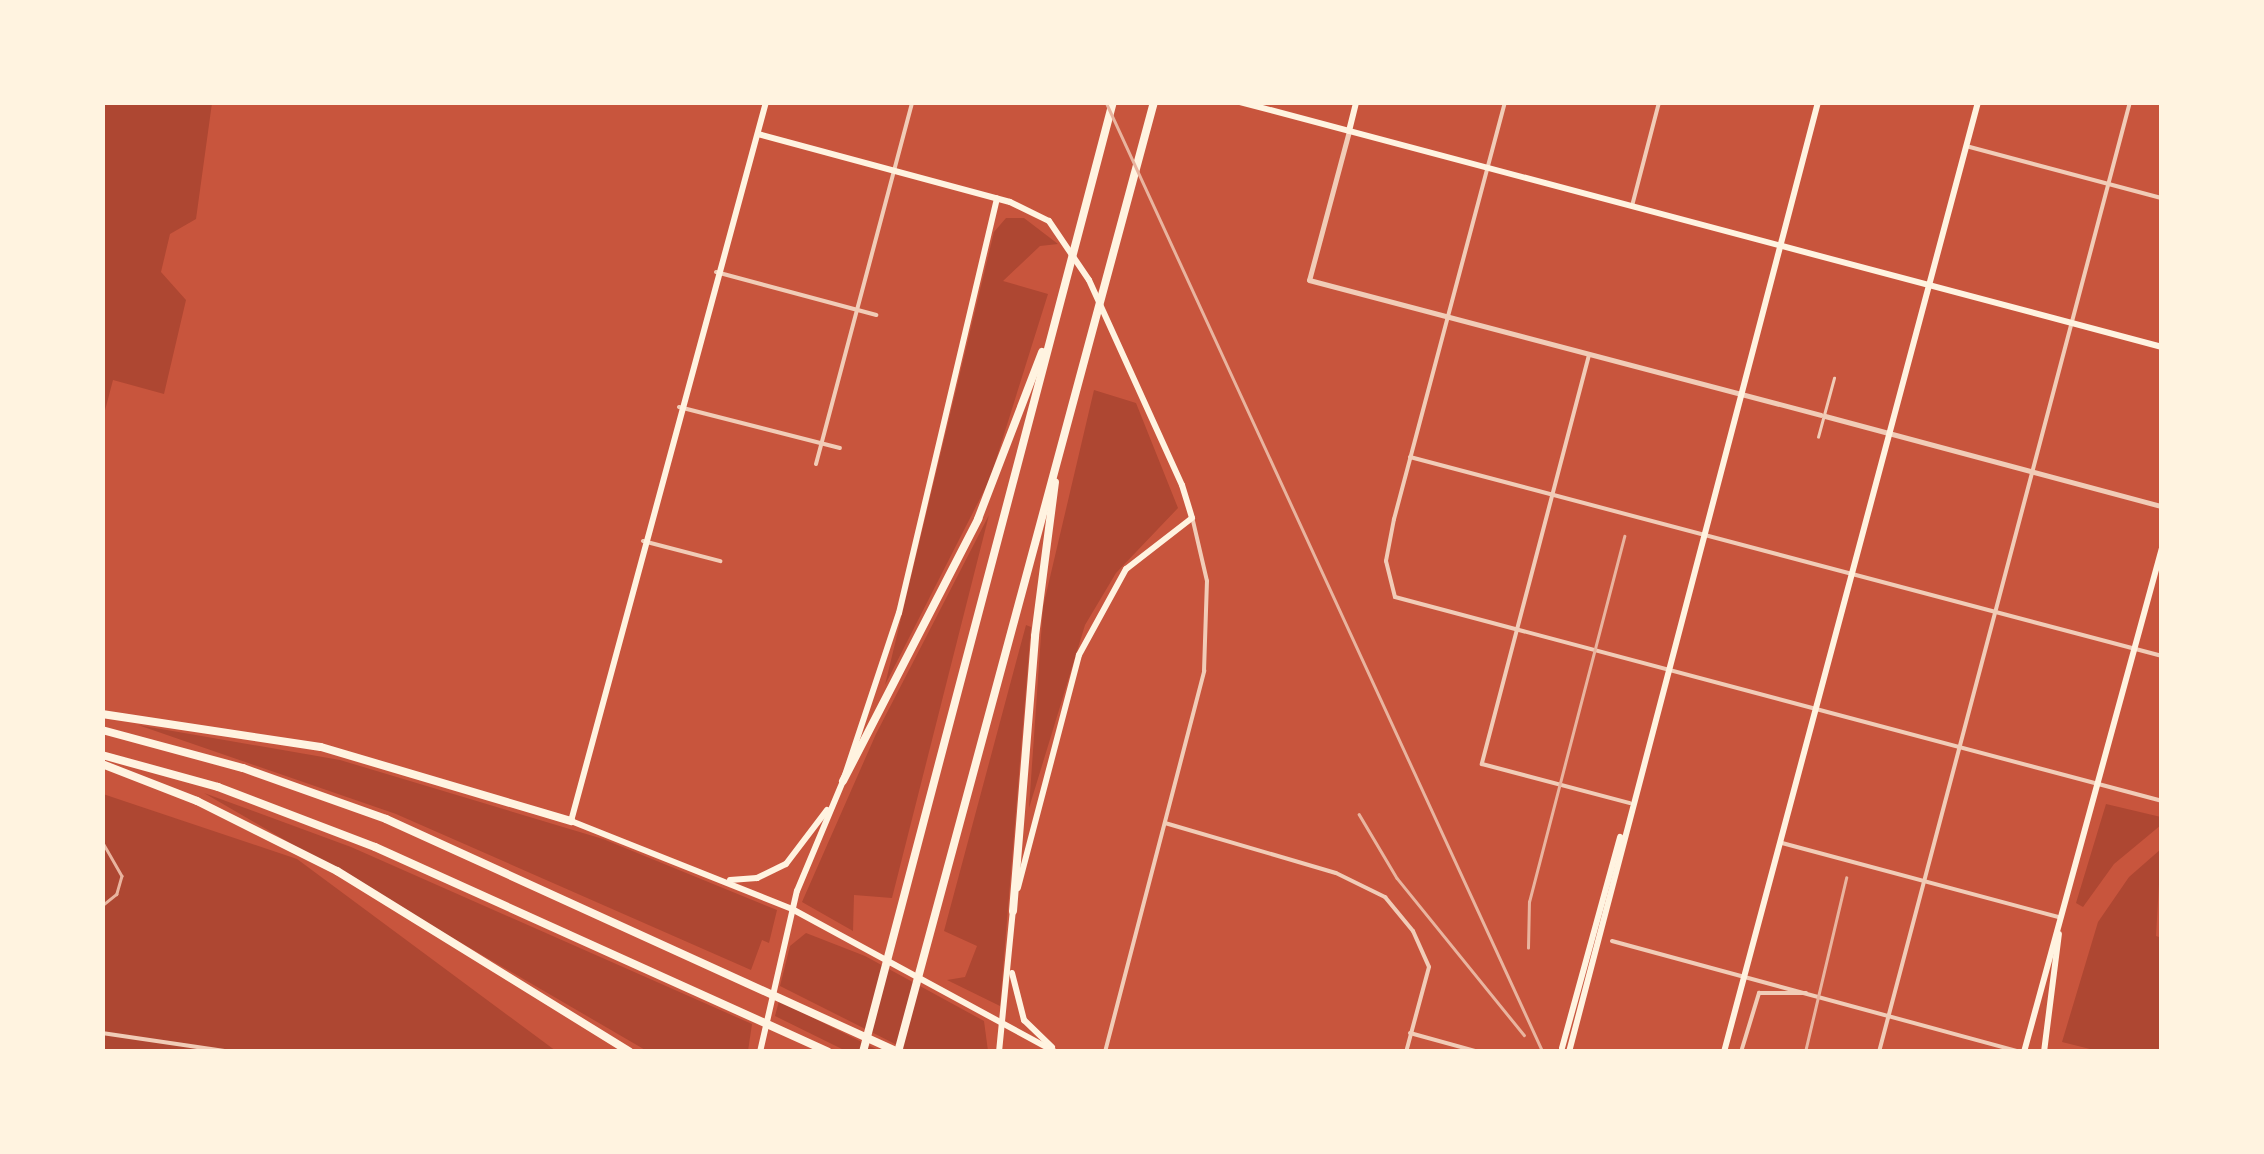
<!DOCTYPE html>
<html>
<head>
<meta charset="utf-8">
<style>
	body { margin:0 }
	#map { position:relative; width:2264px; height:1154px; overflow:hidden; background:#c8553d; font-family:Lato,sans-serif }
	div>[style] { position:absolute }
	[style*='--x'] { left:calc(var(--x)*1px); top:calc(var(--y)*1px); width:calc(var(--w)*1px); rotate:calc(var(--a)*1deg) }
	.green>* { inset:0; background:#ae4732 }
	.pedestrian>* { height:2.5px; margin:-1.25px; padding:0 1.25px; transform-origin:1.25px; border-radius:1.25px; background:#f1ccb7 }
	.minor>* { height:4px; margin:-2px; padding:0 2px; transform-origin:2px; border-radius:2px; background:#f1ccb7 }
	.tertiary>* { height:5px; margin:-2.5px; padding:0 2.5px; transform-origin:2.5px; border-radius:2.5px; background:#f1ccb7 }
	.secondary>* { height:6px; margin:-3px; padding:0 3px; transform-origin:3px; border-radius:3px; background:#fff3e0 }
	.motorway>* { height:8px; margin:-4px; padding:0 4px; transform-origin:4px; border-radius:4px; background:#fff3e0 }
	.rail>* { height:2.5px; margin:-1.25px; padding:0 1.25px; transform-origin:1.25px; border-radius:1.25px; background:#e9b49f }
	span { translate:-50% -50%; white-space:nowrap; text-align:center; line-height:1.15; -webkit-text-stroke:8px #fff3e0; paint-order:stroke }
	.frame { position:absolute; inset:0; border:105px solid #fff3e0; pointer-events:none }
</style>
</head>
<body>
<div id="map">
	<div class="green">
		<div style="clip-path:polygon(103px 102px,212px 103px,196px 219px,170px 234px,161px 272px,186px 300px,164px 394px,113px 380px,103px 418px)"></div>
		<div style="clip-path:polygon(1006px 218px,1024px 218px,1058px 244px,1040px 246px,1003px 281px,1048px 294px,990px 479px,885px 685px,994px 232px)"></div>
		<div style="clip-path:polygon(1094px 390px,1136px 403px,1178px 508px,1116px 573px,1085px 625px,1029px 808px,1043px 607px)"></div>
		<div style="clip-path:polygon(989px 515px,892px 898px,854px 895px,853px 931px,802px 902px,876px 734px)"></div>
		<div style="clip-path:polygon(1026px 625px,1031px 627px,1000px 1006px,947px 980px,965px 977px,977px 946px,944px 931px)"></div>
		<div style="clip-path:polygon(138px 725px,340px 760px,603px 839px,777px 910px,769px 943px,762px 940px,751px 970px,396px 814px)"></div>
		<div style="clip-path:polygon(204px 793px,351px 847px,752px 1024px,748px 1051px,647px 1051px)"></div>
		<div style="clip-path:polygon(103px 794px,297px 859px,556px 1051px,103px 1052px)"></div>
		<div style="clip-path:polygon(2106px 804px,2161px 817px,2161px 825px,2114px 864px,2083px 907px,2076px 903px)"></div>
		<div style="clip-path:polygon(2161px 849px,2156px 936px,2162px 938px,2161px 1051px,2098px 1051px,2062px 1042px,2098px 922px,2129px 877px)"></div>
		<div style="clip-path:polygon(806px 933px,865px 956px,984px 1021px,988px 1051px,909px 1051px,780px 986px,790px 946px)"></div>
		<div style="clip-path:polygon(779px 1001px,880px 1051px,846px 1051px,775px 1016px)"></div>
	</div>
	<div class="pedestrian">
		<div style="--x:1818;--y:437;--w:61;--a:-74.8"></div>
	</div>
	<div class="minor">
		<div style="--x:1505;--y:102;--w:432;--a:104.9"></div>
		<div style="--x:1394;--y:519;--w:43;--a:100.8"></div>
		<div style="--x:1386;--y:561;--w:37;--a:76"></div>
		<div style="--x:1395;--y:597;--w:794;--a:14.89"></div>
		<div style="--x:1966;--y:146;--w:203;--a:14.9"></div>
		<div style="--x:1632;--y:206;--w:107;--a:-75.4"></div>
		<div style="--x:716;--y:272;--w:166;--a:15"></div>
		<div style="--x:1589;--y:355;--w:423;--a:104.7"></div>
		<div style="--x:1482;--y:764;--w:153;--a:14.8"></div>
		<div style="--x:679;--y:407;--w:166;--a:14.3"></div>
		<div style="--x:1410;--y:457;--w:778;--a:14.82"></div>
		<div style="--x:816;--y:464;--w:375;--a:-75.1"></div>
		<div style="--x:643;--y:541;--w:80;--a:14.6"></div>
		<div style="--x:1165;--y:823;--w:178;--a:16.3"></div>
		<div style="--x:1336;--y:873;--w:55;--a:26.1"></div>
		<div style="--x:1385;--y:897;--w:44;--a:50.5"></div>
		<div style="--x:1413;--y:931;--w:39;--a:66"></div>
		<div style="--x:1429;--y:967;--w:88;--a:105.1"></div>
		<div style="--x:1782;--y:843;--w:289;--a:15"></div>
		<div style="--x:1612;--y:941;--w:423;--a:15.2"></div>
		<div style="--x:102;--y:1033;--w:129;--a:8.4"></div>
		<div style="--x:1410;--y:1033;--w:72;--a:15.4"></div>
		<div style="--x:1105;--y:1052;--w:394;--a:-75.4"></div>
		<div style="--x:1204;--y:671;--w:90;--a:-88.1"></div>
		<div style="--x:1207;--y:581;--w:62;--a:-103.1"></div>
		<div style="--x:1741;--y:1052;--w:62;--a:-73"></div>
		<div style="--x:1759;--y:993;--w:47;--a:0"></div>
		<div style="--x:1879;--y:1052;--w:983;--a:-75.2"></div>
	</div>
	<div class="tertiary">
		<div style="--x:1349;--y:131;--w:154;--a:105"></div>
		<div style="--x:1309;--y:280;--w:529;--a:14.77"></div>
		<div style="--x:1825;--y:416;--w:349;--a:15"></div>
	</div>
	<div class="secondary">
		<div style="--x:766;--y:102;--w:745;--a:105.17"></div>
		<div style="--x:571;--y:821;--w:238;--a:21.7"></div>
		<div style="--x:792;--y:909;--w:299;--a:28.5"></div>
		<div style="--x:1240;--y:102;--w:954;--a:14.88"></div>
		<div style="--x:1349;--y:131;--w:30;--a:-76"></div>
		<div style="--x:758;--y:134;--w:261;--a:15.1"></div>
		<div style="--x:1010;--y:202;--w:43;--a:26"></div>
		<div style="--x:1049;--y:221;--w:71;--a:55.9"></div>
		<div style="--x:1089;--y:280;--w:225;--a:65.6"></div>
		<div style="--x:1182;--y:485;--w:34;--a:73"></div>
		<div style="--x:1192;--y:518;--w:83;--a:142.3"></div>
		<div style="--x:1126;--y:569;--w:98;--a:118.7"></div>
		<div style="--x:1079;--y:655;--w:241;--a:104.7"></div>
		<div style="--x:730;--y:880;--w:27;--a:-4"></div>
		<div style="--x:757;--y:878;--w:32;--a:-26"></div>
		<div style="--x:786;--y:864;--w:68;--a:-52.8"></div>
		<div style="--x:1012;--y:973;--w:49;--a:75.7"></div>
		<div style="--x:1024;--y:1020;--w:39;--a:44"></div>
		<div style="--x:1562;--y:1048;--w:219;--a:-74.6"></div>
		<div style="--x:760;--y:1052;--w:165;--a:-77.1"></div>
		<div style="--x:797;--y:891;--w:119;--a:-67.3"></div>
		<div style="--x:843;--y:781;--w:177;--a:-71.6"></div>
		<div style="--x:899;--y:613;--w:426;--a:-76.7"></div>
		<div style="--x:999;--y:1052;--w:143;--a:-84.4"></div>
		<div style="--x:1569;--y:1052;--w:982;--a:-75.31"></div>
		<div style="--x:1724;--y:1052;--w:983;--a:-75.03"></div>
		<div style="--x:2024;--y:1052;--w:523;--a:-74.69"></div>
		<div style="--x:2044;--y:1052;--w:119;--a:-82.8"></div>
	</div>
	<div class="motorway">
		<div style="--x:102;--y:714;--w:221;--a:8.6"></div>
		<div style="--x:321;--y:747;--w:261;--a:16.5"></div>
		<div style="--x:102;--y:730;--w:146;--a:15.1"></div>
		<div style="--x:243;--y:768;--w:152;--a:19.6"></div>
		<div style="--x:386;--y:819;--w:563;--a:24.47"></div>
		<div style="--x:898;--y:1052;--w:984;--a:-74.92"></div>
		<div style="--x:102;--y:755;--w:120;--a:15.4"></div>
		<div style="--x:218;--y:787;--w:168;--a:20.9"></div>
		<div style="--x:375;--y:847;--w:497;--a:24.3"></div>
		<div style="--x:102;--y:764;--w:102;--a:21.3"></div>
		<div style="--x:197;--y:801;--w:157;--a:26.6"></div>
		<div style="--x:337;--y:871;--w:344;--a:31.7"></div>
		<div style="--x:843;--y:781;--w:295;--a:-62.7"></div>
		<div style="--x:978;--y:519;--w:179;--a:-69"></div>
		<div style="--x:1013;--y:911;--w:276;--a:-85.4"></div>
		<div style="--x:1035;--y:636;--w:155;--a:-82.6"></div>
		<div style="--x:863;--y:1052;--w:982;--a:-75.26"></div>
	</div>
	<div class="rail">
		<div style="--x:1106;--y:102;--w:1046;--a:65.3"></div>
		<div style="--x:1359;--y:814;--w:74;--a:59.3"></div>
		<div style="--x:1397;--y:878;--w:202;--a:51"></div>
		<div style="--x:102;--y:841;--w:40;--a:60.3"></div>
		<div style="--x:122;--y:876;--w:19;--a:106"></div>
		<div style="--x:117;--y:894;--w:19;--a:141"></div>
		<div style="--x:1528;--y:948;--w:46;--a:-88.8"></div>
		<div style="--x:1529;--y:902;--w:378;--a:-75.4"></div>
		<div style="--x:1805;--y:1052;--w:179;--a:-76.7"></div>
	</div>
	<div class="frame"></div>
</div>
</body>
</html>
